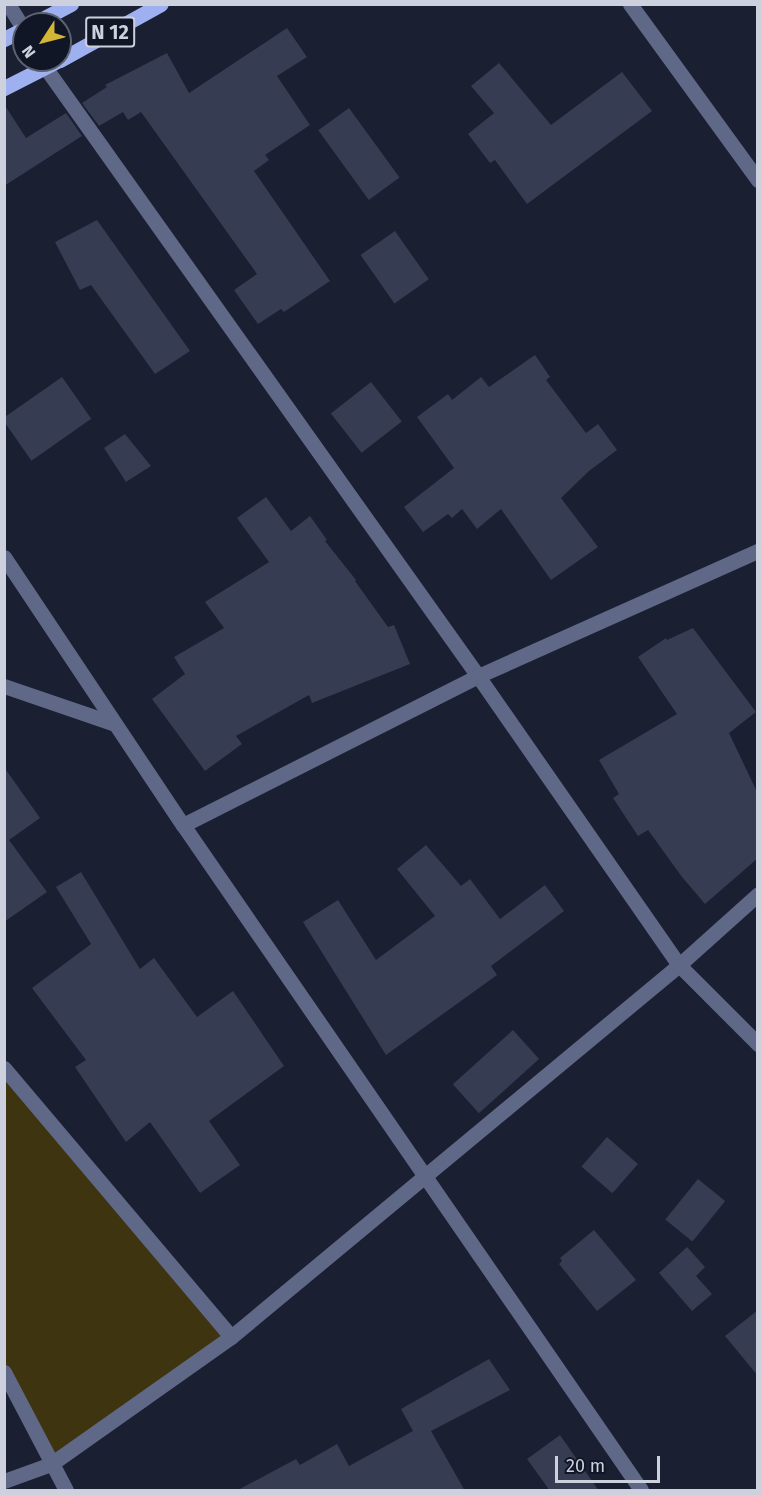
<!DOCTYPE html>
<html>
<head>
<meta charset="utf-8">
<style>
	body { margin:0 }
	#map { position:relative; width:762px; height:1495px; overflow:hidden; background:#1a1f31; font-family:"Fira Sans",sans-serif }
	div>[style] { position:absolute }
	[style*='--x'] { left:calc(var(--x)*1px); top:calc(var(--y)*1px); width:calc(var(--w)*1px); rotate:calc(var(--a)*1deg) }
	.green>* { inset:0; background:#3e340f }
	.building>* { inset:0; background:#363c51; transform-origin:0 0 }
	.minor>* { height:15px; margin:-7.5px; padding:0 7.5px; transform-origin:7.5px; border-radius:7.5px; background:#5f6887 }
	.major>* { height:15px; margin:-7.5px; padding:0 7.5px; transform-origin:7.5px; border-radius:7.5px; background:#9eb0f0 }
	span { translate:-50% -50%; white-space:nowrap; text-align:center; line-height:1.15; -webkit-text-stroke:4.5px #111627; paint-order:stroke }
	.shield-label span { padding:2px 4px; background:#111627; border:2px solid; border-radius:4px; -webkit-text-stroke-width:0 }
	.shield-label { font-size:20px; color:#cdd1dd; font-weight:700 }
	.frame { position:absolute; inset:0; border:6px solid #cdd1dd; pointer-events:none }
	.north { position:absolute; left:12px; top:12px; width:60px; height:60px; box-sizing:border-box; background:#111627; border:2px solid #5c6170; border-radius:50%; rotate:234deg; font-size:16px; font-weight:700; line-height:24px; text-align:center; color:#cdd1dd }
	.north::after { content:''; display:block; margin:auto; width:21px; height:27px; background:#d4b635; clip-path:polygon(50% 0,100% 100%,50% 72%,0 100%) }
	.scale { position:absolute; left:555px; top:1456px; width:105px; height:27px; box-sizing:border-box; border:3px solid #cdd1dd; border-top:0; padding-left:8px; font-size:18px; line-height:21px; white-space:nowrap; color:#cdd1dd; -webkit-text-stroke:4px #111627; paint-order:stroke }
</style>
</head>
<body>
<div id="map">
	<div class="green">
		<div style="clip-path:polygon(4px 1068px,231px 1337px,51px 1464px,5px 1372px)"></div>
	</div>
	<div class="building">
		<div style="clip-path:polygon(287px 28px,307px 57px,277px 76px,310px 125px,265px 155px,269px 160px,254px 171px,330px 281px,284px 312px,281px 309px,258px 324px,234px 290px,257px 274px,141px 112px,128px 120px,123px 112px,99px 126px,82px 103px,107px 87px,105px 85px,167px 53px,189px 93px)"></div>
		<div style="clip-path:polygon(499px 63px,551px 125px,622px 72px,652px 111px,527px 204px,495px 160px,490px 163px,468px 134px,494px 113px,471px 86px)"></div>
		<div style="clip-path:polygon(4px 104px,26px 138px,66px 113px,82px 136px,4px 186px)"></div>
		<div style="left:349px;top:108px;width:86px;height:38px;rotate:54deg"></div>
		<div style="clip-path:polygon(97px 220px,190px 351px,155px 374px,91px 285px,80px 290px,55px 242px)"></div>
		<div style="left:395px;top:231px;width:59px;height:42px;rotate:55deg"></div>
		<div style="clip-path:polygon(535px 355px,550px 377px,546px 380px,586px 433px,598px 424px,617px 450px,589px 471px,561px 498px,598px 547px,551px 580px,501px 509px,477px 529px,462px 509px,452px 518px,448px 514px,423px 532px,404px 507px,454px 468px,417px 417px,448px 394px,452px 400px,481px 377px,489px 387px)"></div>
		<div style="left:62px;top:377px;width:51px;height:73px;rotate:55deg"></div>
		<div style="left:371px;top:382px;width:50px;height:51px;rotate:52deg"></div>
		<div style="clip-path:polygon(125px 434px,151px 466px,126px 482px,104px 448px)"></div>
		<div style="clip-path:polygon(266px 497px,291px 531px,310px 516px,327px 540px,325px 541px,356px 580px,355px 581px,388px 627px,394px 625px,410px 664px,312px 703px,309px 695px,236px 736px,242px 744px,205px 771px,152px 699px,185px 674px,174px 657px,224px 628px,205px 602px,269px 562px,237px 518px)"></div>
		<div style="clip-path:polygon(693px 628px,756px 712px,729px 733px,758px 794px,758px 858px,705px 904px,682px 877px,648px 830px,638px 836px,613px 798px,619px 794px,599px 760px,677px 714px,638px 657px,666px 638px,667px 640px)"></div>
		<div style="clip-path:polygon(4px 767px,40px 818px,9px 840px,47px 892px,4px 922px)"></div>
		<div style="clip-path:polygon(426px 845px,461px 886px,470px 879px,500px 919px,545px 885px,564px 911px,491px 966px,497px 975px,386px 1055px,303px 922px,338px 900px,376px 960px,435px 916px,397px 869px)"></div>
		<div style="clip-path:polygon(81px 872px,140px 969px,154px 958px,197px 1017px,233px 991px,284px 1066px,209px 1121px,240px 1165px,200px 1193px,150px 1122px,126px 1142px,75px 1067px,86px 1060px,32px 988px,91px 944px,56px 887px)"></div>
		<div style="left:513px;top:1030px;width:39px;height:81px;rotate:48deg"></div>
		<div style="left:607px;top:1137px;width:41px;height:39px;rotate:41deg"></div>
		<div style="left:698px;top:1179px;width:35px;height:52px;rotate:39deg"></div>
		<div style="clip-path:polygon(594px 1230px,636px 1280px,597px 1311px,559px 1264px,562px 1261px,560px 1258px)"></div>
		<div style="clip-path:polygon(687px 1247px,705px 1267px,696px 1276px,712px 1294px,692px 1311px,659px 1273px)"></div>
		<div style="clip-path:polygon(758px 1310px,758px 1376px,725px 1336px)"></div>
		<div style="clip-path:polygon(489px 1359px,510px 1390px,431px 1431px,465px 1491px,236px 1491px,296px 1459px,300px 1465px,337px 1444px,349px 1466px,413px 1431px,401px 1409px)"></div>
		<div style="clip-path:polygon(560px 1435px,599px 1491px,550px 1491px,527px 1459px)"></div>
	</div>
	<div class="minor">
		<div style="--x:8;--y:4;--w:31;--a:58"></div>
		<div style="--x:630;--y:4;--w:218;--a:54"></div>
		<div style="--x:40;--y:60;--w:756;--a:54.59"></div>
		<div style="--x:478;--y:676;--w:352;--a:55.2"></div>
		<div style="--x:679;--y:965;--w:112;--a:45"></div>
		<div style="--x:4;--y:557;--w:322;--a:56.3"></div>
		<div style="--x:183;--y:825;--w:807;--a:55.44"></div>
		<div style="--x:4;--y:686;--w:117;--a:18.9"></div>
		<div style="--x:183;--y:825;--w:330;--a:-26.8"></div>
		<div style="--x:478;--y:676;--w:307;--a:-24.1"></div>
		<div style="--x:4;--y:1068;--w:352;--a:49.8"></div>
		<div style="--x:4;--y:1372;--w:133;--a:62.3"></div>
		<div style="--x:4;--y:1481;--w:50;--a:-19.9"></div>
		<div style="--x:51;--y:1464;--w:220;--a:-35.2"></div>
		<div style="--x:231;--y:1337;--w:582;--a:-39.7"></div>
		<div style="--x:679;--y:965;--w:106;--a:-41.9"></div>
	</div>
	<div class="major">
		<div style="--x:33;--y:24;--w:43;--a:-27.8"></div>
		<div style="--x:4;--y:39;--w:22;--a:-27"></div>
		<div style="--x:60;--y:60;--w:115;--a:-29"></div>
		<div style="--x:4;--y:88;--w:62;--a:-27"></div>
	</div>
	<div class="shield-label">
		<span style="left:110px;top:32px">N 12</span>
	</div>
	<div class="frame"></div>
	<div class="north">N</div>
	<div class="scale">20 m</div>
</div>
</body>
</html>
